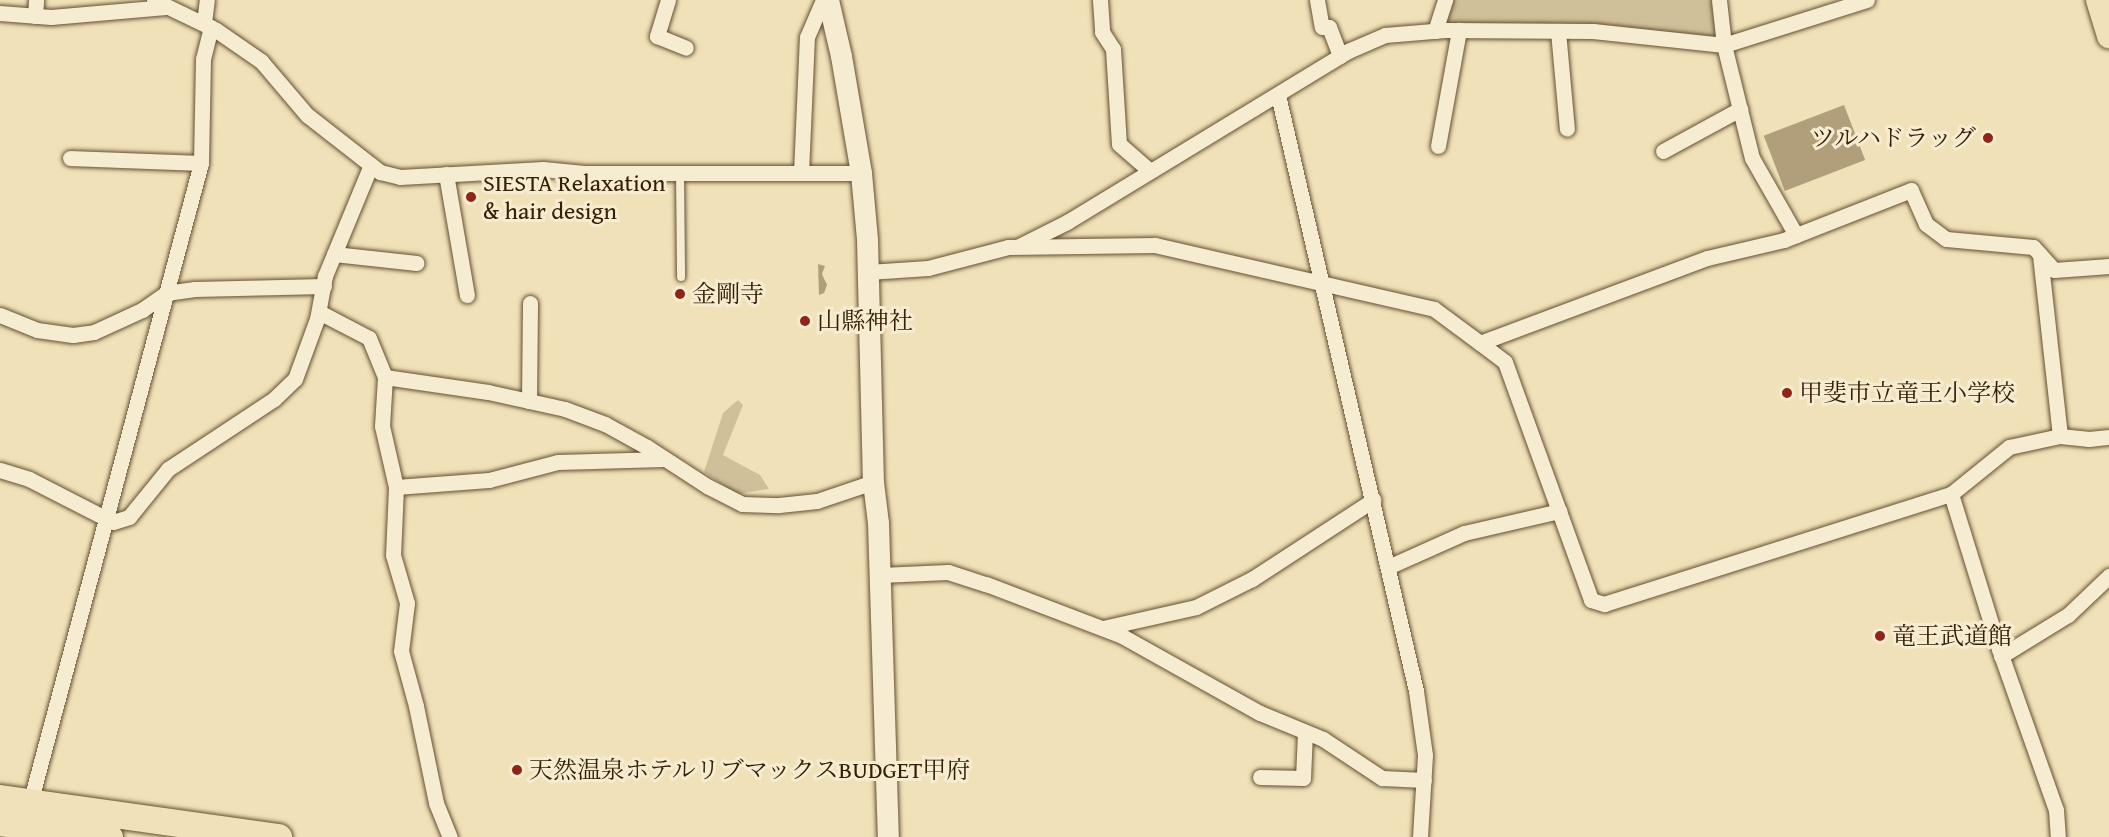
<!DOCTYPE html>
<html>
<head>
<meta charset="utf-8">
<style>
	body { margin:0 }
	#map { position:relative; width:2109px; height:837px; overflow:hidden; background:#f0e1b8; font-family:"Gentium Book Plus","Noto Serif JP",serif }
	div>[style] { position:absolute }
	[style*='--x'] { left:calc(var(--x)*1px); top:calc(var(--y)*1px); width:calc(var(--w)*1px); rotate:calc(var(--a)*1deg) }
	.green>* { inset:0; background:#d0c099 }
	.water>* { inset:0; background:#b19f7b; transform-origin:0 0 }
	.roads { filter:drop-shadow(0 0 2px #645031) drop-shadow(0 0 2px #645031) }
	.lane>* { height:8px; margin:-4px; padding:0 4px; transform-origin:4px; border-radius:4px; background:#f5ecd1 }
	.street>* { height:15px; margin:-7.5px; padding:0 7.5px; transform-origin:7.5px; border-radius:7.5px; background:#f5ecd1 }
	.secondary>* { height:21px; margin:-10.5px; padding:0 10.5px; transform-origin:10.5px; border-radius:10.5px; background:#f5ecd1 }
	.primary>* { height:24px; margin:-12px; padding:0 12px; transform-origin:12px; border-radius:12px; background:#f0e1b8 }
	.highway>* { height:27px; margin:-13.5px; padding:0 13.5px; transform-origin:13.5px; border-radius:13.5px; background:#f0e1b8 }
	.dots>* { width:16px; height:16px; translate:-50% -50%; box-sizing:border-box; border:3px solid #f5ecd1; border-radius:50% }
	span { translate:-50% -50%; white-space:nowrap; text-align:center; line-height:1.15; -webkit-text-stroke:6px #f5ecd1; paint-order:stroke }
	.poi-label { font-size:24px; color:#362004 }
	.right { translate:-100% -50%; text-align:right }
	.left { translate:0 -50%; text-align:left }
</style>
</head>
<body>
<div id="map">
	<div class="green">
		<div style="clip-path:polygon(1448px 0,1716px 0,1721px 42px,1440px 28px)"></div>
		<div style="clip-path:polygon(738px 400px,743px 405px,723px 455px,760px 475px,769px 489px,737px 494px,704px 472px,723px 413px)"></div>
	</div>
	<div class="water">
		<div style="left:1844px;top:105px;width:59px;height:86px;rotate:69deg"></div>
		<div style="clip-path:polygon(818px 264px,825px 266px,822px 274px,827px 285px,824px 293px,819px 295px)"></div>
	</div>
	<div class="roads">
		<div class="lane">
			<div style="--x:680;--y:173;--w:104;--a:89.4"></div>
		</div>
		<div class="street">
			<div style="--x:154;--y:0;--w:69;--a:25.8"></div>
			<div style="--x:216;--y:30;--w:55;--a:34.6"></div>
			<div style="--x:261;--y:61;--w:71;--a:49.6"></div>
			<div style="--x:307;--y:115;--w:93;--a:38"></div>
			<div style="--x:380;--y:172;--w:21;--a:14"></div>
			<div style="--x:400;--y:177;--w:143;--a:-3.2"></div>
			<div style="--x:543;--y:169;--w:41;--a:5.6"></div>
			<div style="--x:584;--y:173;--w:277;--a:0"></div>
			<div style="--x:668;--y:0;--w:38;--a:107"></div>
			<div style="--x:657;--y:36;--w:31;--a:22"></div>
			<div style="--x:1100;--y:0;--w:32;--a:86"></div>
			<div style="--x:1102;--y:32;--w:20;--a:57"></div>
			<div style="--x:1113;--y:49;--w:95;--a:86.4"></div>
			<div style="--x:1119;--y:144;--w:41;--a:41.1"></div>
			<div style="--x:1317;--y:0;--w:27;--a:80"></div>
			<div style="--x:1322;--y:27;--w:7;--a:0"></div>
			<div style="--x:1329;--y:27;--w:31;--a:69"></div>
			<div style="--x:1719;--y:0;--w:45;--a:83.7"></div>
			<div style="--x:1724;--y:45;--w:116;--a:76.1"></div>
			<div style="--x:1752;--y:158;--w:89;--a:60.3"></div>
			<div style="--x:0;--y:13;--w:51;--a:4.5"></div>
			<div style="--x:51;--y:17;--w:115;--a:-5"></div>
			<div style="--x:35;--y:16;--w:16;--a:-86"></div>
			<div style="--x:204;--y:23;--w:23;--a:-83"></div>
			<div style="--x:1435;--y:31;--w:33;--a:-72"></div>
			<div style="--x:1558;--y:31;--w:98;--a:84.8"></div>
			<div style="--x:1278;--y:95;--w:612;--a:76.96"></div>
			<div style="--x:1416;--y:691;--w:65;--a:82"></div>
			<div style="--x:1425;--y:755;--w:82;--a:93.5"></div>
			<div style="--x:1438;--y:146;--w:118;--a:-79.7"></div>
			<div style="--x:1663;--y:151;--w:88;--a:-28.6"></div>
			<div style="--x:70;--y:158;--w:131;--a:2.2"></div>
			<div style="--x:801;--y:173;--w:136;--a:-87.5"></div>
			<div style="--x:807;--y:37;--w:40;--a:-66.6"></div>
			<div style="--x:446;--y:174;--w:123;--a:80.2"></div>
			<div style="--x:1019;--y:246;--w:54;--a:-26.6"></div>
			<div style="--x:1067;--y:222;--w:329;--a:-31.3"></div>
			<div style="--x:1348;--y:51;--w:40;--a:-23.4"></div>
			<div style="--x:1385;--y:35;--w:60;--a:-4.8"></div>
			<div style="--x:1445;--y:30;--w:148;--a:0.4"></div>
			<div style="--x:1593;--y:31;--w:132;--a:6.1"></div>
			<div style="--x:1724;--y:45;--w:150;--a:-17.5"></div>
			<div style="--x:334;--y:254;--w:83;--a:6.2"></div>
			<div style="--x:2040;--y:255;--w:182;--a:83.7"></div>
			<div style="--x:2109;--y:266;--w:55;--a:175.8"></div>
			<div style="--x:2054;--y:270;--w:31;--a:-132"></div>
			<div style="--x:2033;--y:247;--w:87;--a:-174.7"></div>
			<div style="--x:1946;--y:239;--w:25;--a:-143"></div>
			<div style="--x:1926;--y:224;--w:37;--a:-114"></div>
			<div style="--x:1911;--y:190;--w:136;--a:158.5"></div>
			<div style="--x:1784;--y:240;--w:79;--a:166.8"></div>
			<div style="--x:1707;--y:258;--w:242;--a:159.5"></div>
			<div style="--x:1480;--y:343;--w:31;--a:37"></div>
			<div style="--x:1505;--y:362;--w:253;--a:70.1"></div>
			<div style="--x:1591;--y:600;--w:14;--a:17"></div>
			<div style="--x:1604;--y:604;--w:364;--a:-17.6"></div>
			<div style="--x:1951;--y:494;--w:75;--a:-39"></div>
			<div style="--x:2009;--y:447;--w:52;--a:-12.2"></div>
			<div style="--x:2060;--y:436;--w:29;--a:6"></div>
			<div style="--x:2089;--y:439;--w:20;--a:-6"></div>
			<div style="--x:868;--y:272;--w:60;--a:-3.8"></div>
			<div style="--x:928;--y:268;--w:83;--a:-14.7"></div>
			<div style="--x:1008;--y:247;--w:147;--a:-0.8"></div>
			<div style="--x:1155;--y:245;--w:286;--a:12.9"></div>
			<div style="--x:1434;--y:309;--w:57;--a:36.5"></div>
			<div style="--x:319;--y:312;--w:56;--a:27.5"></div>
			<div style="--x:369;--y:338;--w:42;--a:67.7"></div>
			<div style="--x:385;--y:377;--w:104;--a:8.3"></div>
			<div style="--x:488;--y:392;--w:79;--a:12.4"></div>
			<div style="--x:565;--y:409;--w:43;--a:20.6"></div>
			<div style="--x:605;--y:424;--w:48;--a:28.7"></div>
			<div style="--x:647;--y:447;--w:72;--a:33"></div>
			<div style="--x:707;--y:486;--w:39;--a:27"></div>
			<div style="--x:742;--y:504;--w:37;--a:2"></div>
			<div style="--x:779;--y:505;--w:38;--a:-6"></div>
			<div style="--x:817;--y:501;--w:59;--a:-18.7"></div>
			<div style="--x:0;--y:315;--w:40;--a:22"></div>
			<div style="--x:37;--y:330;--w:36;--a:8"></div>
			<div style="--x:73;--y:335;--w:21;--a:-8"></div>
			<div style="--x:94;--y:332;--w:53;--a:-24.6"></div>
			<div style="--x:142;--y:310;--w:29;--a:-35"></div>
			<div style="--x:166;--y:293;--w:29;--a:-8"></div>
			<div style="--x:195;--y:289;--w:129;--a:-1.3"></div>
			<div style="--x:385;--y:377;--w:49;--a:93.5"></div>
			<div style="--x:382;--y:426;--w:63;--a:77.1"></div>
			<div style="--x:396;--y:487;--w:93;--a:-4.3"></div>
			<div style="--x:489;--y:480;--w:71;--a:-14.6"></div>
			<div style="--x:558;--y:462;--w:106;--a:-1.6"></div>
			<div style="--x:529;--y:401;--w:98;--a:-89.4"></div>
			<div style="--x:0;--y:470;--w:30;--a:17"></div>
			<div style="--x:29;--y:479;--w:94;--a:27.1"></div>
			<div style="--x:113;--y:522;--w:17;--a:-17"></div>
			<div style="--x:129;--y:517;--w:62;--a:-50.9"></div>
			<div style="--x:168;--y:469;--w:127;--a:-33.4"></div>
			<div style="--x:274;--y:399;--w:29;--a:-44"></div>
			<div style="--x:295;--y:379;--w:64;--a:-69.9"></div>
			<div style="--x:317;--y:319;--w:44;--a:-79.5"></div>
			<div style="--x:325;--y:276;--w:120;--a:-67.5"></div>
			<div style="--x:396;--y:487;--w:68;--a:92.5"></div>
			<div style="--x:393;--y:555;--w:50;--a:73.7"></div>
			<div style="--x:407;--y:603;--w:48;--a:97.1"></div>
			<div style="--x:401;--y:651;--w:57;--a:74.7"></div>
			<div style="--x:416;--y:706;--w:99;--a:78.3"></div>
			<div style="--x:436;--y:803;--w:37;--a:68"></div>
			<div style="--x:1951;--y:494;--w:162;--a:72.8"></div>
			<div style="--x:1999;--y:649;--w:171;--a:70.5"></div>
			<div style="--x:2056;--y:810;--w:27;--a:86"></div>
			<div style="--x:1388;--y:567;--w:83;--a:-24.1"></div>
			<div style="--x:1464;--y:533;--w:98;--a:-13"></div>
			<div style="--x:880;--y:575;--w:68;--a:-2.5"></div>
			<div style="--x:948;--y:572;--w:40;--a:18"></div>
			<div style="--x:986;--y:584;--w:146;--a:20.9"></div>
			<div style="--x:1122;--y:636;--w:158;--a:29.2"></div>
			<div style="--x:1260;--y:713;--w:68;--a:22.4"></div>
			<div style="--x:1323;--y:739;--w:71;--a:33.5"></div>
			<div style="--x:1382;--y:778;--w:42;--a:2.7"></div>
			<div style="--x:1103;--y:628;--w:95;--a:-12.7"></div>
			<div style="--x:1196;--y:607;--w:63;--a:-26.6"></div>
			<div style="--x:1252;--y:579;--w:145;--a:-33.1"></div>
			<div style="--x:2001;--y:656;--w:79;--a:-31.5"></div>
			<div style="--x:2068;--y:615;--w:57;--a:-43.6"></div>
			<div style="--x:1260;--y:777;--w:43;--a:1.3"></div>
			<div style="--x:1303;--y:778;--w:46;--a:-87.5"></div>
			<div style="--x:30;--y:803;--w:662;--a:-75.04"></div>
			<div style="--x:201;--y:163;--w:104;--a:-88.9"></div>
			<div style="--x:203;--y:59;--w:33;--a:-76"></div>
		</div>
		<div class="secondary">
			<div style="--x:828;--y:0;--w:57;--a:76.9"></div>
			<div style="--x:841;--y:56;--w:119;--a:80.3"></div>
			<div style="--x:861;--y:173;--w:66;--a:84.8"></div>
			<div style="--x:867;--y:239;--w:243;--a:88.6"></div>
			<div style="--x:873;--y:482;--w:41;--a:83"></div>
			<div style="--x:878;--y:523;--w:314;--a:88.2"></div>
		</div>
		<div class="primary">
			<div style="--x:2098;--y:0;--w:38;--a:73"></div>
		</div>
		<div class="highway">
			<div style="--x:0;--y:798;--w:281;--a:8"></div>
			<div style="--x:0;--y:822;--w:110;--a:7.8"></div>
		</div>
	</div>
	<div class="dots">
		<div style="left:1988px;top:138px;background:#8f2418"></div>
		<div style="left:471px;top:197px;background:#8f2418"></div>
		<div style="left:680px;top:294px;background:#8f2418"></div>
		<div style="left:805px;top:321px;background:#8f2418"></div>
		<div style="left:1787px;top:393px;background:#8f2418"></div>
		<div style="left:1880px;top:636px;background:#8f2418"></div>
		<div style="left:517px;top:770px;background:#8f2418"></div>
	</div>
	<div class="poi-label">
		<span class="right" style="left:1976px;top:138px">ツルハドラッグ</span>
		<span class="left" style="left:483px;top:197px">SIESTA Relaxation<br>&amp; hair design</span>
		<span class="left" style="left:692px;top:294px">金剛寺</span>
		<span class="left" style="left:817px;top:321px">山縣神社</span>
		<span class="left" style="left:1799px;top:393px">甲斐市立竜王小学校</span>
		<span class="left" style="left:1892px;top:636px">竜王武道館</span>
		<span class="left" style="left:529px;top:770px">天然温泉ホテルリブマックスBUDGET甲府</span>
	</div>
</div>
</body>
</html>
